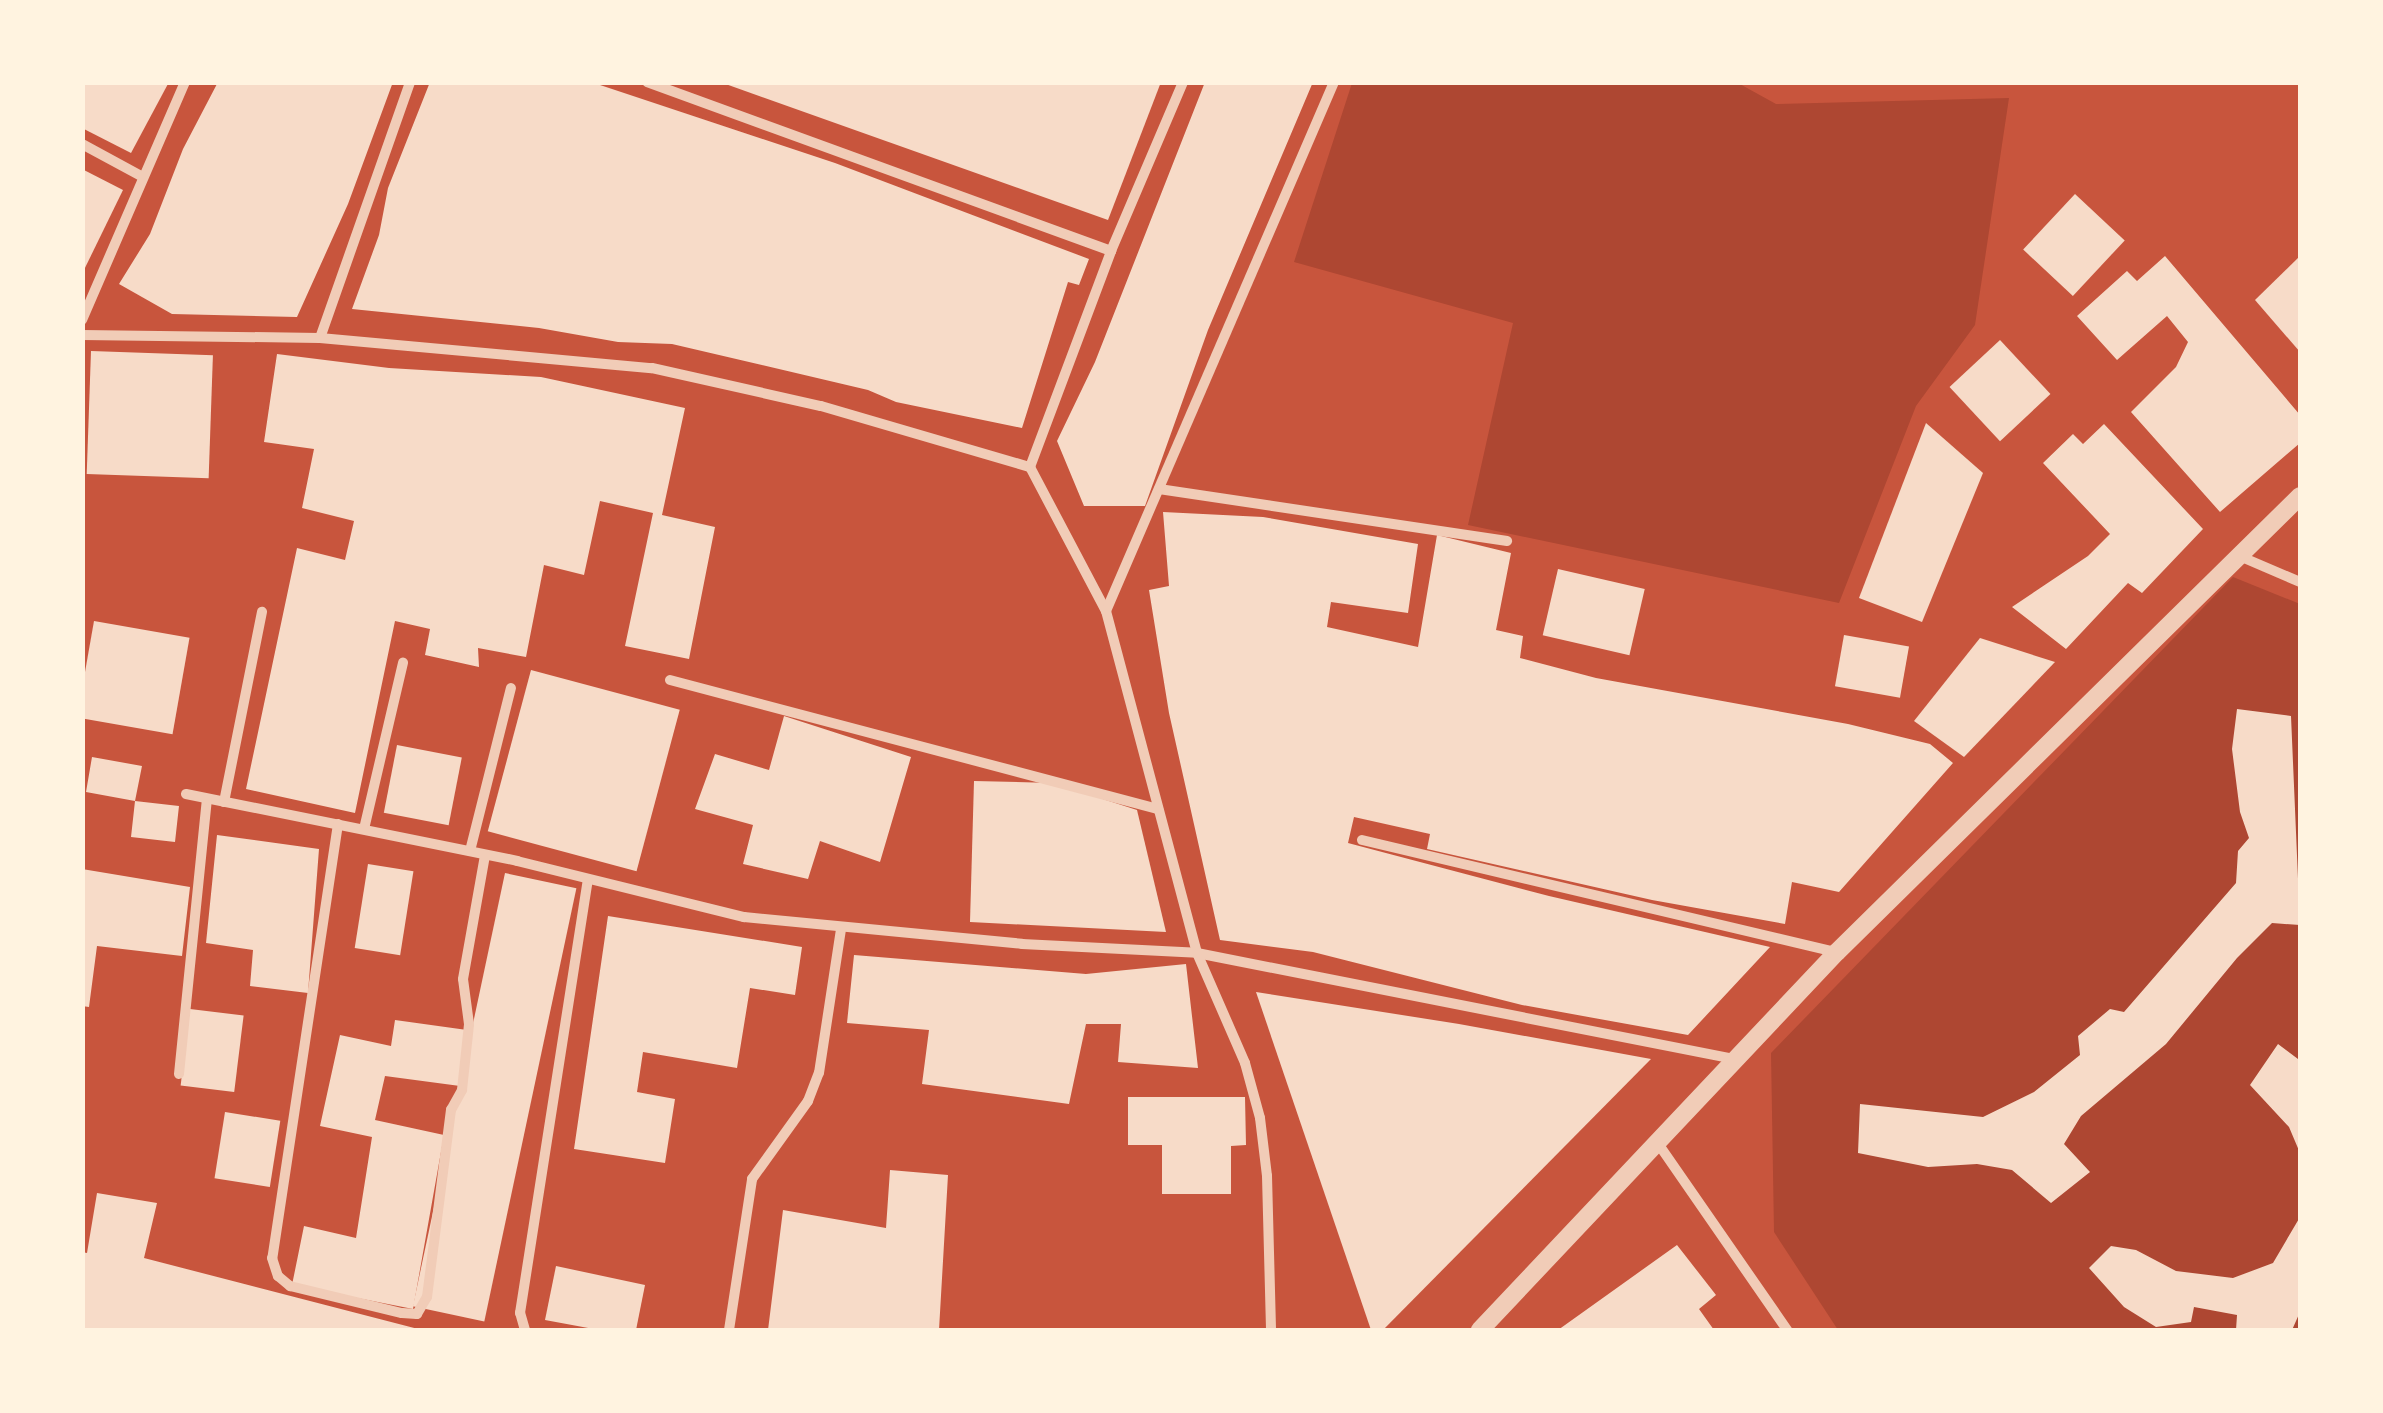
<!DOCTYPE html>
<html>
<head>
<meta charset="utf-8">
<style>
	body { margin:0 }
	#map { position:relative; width:2383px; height:1413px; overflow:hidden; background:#c8553d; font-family:"DejaVu Sans",sans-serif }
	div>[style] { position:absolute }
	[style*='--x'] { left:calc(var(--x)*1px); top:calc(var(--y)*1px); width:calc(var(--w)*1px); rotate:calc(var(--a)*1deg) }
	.green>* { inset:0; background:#ae4732 }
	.building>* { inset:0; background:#f7dbc8; transform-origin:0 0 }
	.minor>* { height:10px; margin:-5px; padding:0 5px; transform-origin:5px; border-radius:5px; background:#f1ccb7 }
	.tertiary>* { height:18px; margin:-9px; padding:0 9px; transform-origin:9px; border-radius:9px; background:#f1ccb7 }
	span { translate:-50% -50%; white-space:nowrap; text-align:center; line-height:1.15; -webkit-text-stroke:8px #fff3e0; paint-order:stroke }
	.frame { position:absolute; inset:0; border:85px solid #fff3e0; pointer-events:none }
</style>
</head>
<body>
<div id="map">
	<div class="green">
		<div style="clip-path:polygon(1738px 83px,1776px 104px,2009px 98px,1975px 325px,1916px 406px,1839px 603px,1468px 525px,1513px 323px,1294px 262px,1352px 83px)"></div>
		<div style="clip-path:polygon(2233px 577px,2300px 604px,2300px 1330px,1838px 1330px,1774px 1232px,1771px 1053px)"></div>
	</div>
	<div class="building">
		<div style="clip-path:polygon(82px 82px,169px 82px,131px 153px,82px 128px)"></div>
		<div style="clip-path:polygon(218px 82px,393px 82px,348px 204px,297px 317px,172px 314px,119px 284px,150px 234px,183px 149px)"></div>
		<div style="clip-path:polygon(430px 82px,591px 82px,835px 163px,1089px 259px,1079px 285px,1068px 282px,1022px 428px,896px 402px,868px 390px,672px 344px,618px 342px,539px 328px,352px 309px,379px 235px,388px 188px)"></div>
		<div style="clip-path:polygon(720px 82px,1161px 82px,1108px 220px)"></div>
		<div style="clip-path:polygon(1205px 82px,1313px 82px,1208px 330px,1145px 506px,1084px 506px,1057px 441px,1095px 362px)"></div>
		<div style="clip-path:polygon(82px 169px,123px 190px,82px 274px)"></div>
		<div style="left:2075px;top:194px;width:68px;height:76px;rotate:43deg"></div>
		<div style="clip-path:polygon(2165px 256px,2300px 415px,2300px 443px,2220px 512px,2131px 412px,2176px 367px,2188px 342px,2167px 316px,2117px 360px,2077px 316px,2127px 271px,2137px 281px)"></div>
		<div style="clip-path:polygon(2300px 256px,2300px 352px,2255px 300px)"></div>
		<div style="left:2000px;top:340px;width:74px;height:69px;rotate:47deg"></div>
		<div style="left:91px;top:351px;width:122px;height:123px;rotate:2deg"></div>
		<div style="clip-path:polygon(277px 354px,389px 368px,541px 377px,685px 408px,662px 515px,715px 527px,689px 659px,625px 646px,653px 513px,600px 501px,584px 575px,544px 565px,526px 657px,478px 648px,479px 667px,425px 655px,430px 629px,395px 621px,355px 813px,246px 789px,297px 548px,345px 560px,354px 521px,302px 508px,314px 449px,264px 442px)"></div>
		<div style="clip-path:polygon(1926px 423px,1983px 473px,1922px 622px,1859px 598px)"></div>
		<div style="clip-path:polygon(2104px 424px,2203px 529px,2142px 593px,2128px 583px,2066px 649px,2012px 607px,2088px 556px,2110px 534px,2043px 463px,2073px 434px,2083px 444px)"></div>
		<div style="clip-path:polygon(1163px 512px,1263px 517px,1418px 544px,1408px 613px,1331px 602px,1327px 627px,1418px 647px,1437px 535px,1511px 553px,1496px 630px,1523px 636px,1520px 658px,1596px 678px,1848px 724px,1930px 744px,1953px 763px,1839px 892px,1792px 882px,1785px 924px,1652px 900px,1427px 849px,1430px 834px,1354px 817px,1348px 843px,1549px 896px,1770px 947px,1688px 1035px,1522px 1005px,1313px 952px,1220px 940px,1169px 713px,1149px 590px,1169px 586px)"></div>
		<div style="left:1558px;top:569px;width:89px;height:68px;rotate:13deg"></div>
		<div style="left:94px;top:621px;width:97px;height:98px;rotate:10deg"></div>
		<div style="left:1844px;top:635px;width:66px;height:52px;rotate:10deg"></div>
		<div style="clip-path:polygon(1980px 638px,2055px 662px,1964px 757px,1914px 721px)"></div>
		<div style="left:531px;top:670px;width:154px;height:167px;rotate:15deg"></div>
		<div style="clip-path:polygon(2237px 709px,2291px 716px,2300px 925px,2272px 923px,2237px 958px,2166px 1044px,2081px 1116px,2064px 1144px,2090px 1172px,2051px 1203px,2012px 1170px,1977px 1164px,1928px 1167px,1858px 1153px,1860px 1104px,1983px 1117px,2034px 1092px,2080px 1055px,2078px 1036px,2110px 1009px,2124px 1012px,2236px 883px,2238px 851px,2249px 838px,2240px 812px,2232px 749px)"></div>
		<div style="clip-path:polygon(784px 716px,911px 757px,880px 862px,820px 841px,808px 879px,743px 864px,753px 825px,695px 809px,715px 754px,769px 770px)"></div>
		<div style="left:397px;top:745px;width:66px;height:69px;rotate:11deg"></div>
		<div style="clip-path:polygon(92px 757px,142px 766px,135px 801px,179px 806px,175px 842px,131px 837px,135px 801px,86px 792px)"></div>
		<div style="clip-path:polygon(974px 781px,1053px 783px,1137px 810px,1166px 932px,970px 922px)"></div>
		<div style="clip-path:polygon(217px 835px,319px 849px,308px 993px,250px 986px,253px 950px,206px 943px)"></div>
		<div style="left:368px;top:864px;width:46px;height:85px;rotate:9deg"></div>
		<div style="clip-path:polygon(82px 869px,190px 887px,182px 956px,97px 946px,89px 1007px,82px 1006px)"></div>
		<div style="left:505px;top:873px;width:73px;height:443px;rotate:12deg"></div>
		<div style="clip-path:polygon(608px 916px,802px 947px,795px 995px,750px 988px,737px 1068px,643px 1052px,637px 1092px,675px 1099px,665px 1163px,574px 1149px)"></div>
		<div style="clip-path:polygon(854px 955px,1086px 974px,1186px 964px,1198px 1068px,1118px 1062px,1121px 1024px,1086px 1024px,1069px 1104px,922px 1084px,929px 1030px,847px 1023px)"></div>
		<div style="clip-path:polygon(1256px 992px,1459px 1024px,1651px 1059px,1383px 1330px,1371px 1330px)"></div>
		<div style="left:190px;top:1009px;width:54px;height:77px;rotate:7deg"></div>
		<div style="clip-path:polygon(395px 1020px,467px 1030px,460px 1086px,385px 1076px,375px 1120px,444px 1135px,413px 1309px,292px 1285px,304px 1226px,356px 1238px,372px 1137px,320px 1126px,340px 1035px,391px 1046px)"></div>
		<div style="clip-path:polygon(2278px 1044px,2298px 1059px,2300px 1056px,2300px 1153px,2289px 1127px,2250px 1085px)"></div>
		<div style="clip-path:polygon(1128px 1097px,1245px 1097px,1246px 1145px,1231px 1146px,1231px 1194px,1162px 1194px,1162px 1145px,1128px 1145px)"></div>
		<div style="left:225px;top:1112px;width:56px;height:67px;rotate:9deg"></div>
		<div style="clip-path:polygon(890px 1170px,948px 1175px,939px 1330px,768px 1330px,783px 1210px,886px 1228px)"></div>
		<div style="clip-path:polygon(97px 1193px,157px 1203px,144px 1258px,422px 1330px,82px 1330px,82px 1252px,87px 1253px)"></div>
		<div style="clip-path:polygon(2300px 1217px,2300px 1312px,2292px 1330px,2236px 1330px,2237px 1315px,2194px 1307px,2191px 1322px,2156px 1327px,2124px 1307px,2089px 1268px,2111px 1246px,2136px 1250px,2176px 1271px,2233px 1278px,2273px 1263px)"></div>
		<div style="clip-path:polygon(1677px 1245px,1716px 1295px,1699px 1309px,1714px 1330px,1558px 1330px)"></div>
		<div style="clip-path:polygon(556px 1266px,645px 1285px,636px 1330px,599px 1330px,545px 1320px)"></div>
	</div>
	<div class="minor">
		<div style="--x:647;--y:82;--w:494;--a:20"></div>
		<div style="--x:82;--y:144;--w:67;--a:28.5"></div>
		<div style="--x:82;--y:320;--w:259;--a:-66.6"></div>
		<div style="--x:82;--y:335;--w:238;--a:0.7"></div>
		<div style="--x:320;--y:338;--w:333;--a:5.2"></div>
		<div style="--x:652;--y:368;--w:173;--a:12.7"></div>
		<div style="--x:821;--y:406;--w:218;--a:16.3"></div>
		<div style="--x:1030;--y:467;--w:163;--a:62.2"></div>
		<div style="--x:1106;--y:611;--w:354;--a:75.1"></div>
		<div style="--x:1197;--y:953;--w:120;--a:66.4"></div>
		<div style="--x:1245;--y:1063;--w:57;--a:74.7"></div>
		<div style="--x:1260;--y:1118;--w:58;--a:83.1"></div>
		<div style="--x:1267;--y:1176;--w:154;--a:88.5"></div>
		<div style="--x:320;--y:338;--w:271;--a:-70.6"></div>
		<div style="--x:1030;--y:467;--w:231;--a:-69.4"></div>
		<div style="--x:1111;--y:251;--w:184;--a:-66.9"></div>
		<div style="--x:1159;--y:489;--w:352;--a:8.5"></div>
		<div style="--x:2237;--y:555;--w:69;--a:23.2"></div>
		<div style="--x:1106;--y:611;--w:576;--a:-66.68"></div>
		<div style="--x:670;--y:680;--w:505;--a:14.81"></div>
		<div style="--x:186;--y:794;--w:338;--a:11.4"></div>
		<div style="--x:517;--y:861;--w:234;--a:13.9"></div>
		<div style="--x:744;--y:917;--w:279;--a:5.5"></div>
		<div style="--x:1022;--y:944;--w:175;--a:2.9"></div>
		<div style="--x:1197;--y:953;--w:547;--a:11.17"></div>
		<div style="--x:224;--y:802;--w:194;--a:-78.7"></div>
		<div style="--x:338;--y:824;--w:439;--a:98.6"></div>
		<div style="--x:272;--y:1258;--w:19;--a:72"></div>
		<div style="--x:278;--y:1276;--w:16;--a:40"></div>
		<div style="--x:290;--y:1286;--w:115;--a:13.6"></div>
		<div style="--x:402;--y:1313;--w:15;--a:4"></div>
		<div style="--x:417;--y:1314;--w:20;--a:-60"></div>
		<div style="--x:427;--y:1297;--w:189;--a:-82.7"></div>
		<div style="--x:451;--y:1110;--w:23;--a:-61"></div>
		<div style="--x:462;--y:1090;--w:66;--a:-83.9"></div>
		<div style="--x:469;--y:1024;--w:45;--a:-97.6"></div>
		<div style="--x:463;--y:979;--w:126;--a:-79.9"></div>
		<div style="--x:364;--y:829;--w:171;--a:-76.8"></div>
		<div style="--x:1362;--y:840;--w:487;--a:13.3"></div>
		<div style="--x:470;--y:851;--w:168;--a:-75.9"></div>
		<div style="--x:179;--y:1074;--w:275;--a:-84.2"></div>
		<div style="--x:1657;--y:1142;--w:229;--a:55.3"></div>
		<div style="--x:525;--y:1330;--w:18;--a:-106"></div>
		<div style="--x:520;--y:1313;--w:439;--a:-81.1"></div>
		<div style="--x:729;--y:1330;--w:153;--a:-81.3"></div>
		<div style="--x:752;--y:1179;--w:96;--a:-54.3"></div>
		<div style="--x:808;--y:1101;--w:30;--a:-69"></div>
		<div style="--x:819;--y:1073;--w:146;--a:-81.3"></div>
	</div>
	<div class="tertiary">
		<div style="--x:1480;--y:1330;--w:520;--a:-46.64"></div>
		<div style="--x:1837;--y:952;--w:650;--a:-44.56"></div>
	</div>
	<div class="frame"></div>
</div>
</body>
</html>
